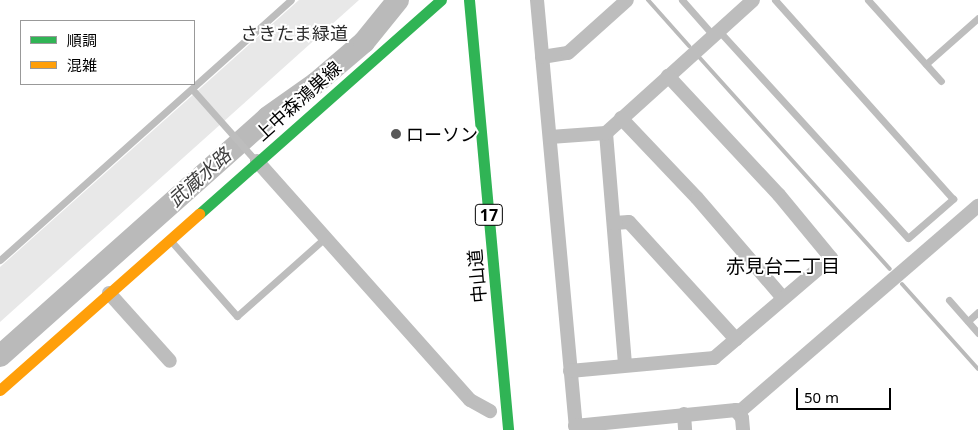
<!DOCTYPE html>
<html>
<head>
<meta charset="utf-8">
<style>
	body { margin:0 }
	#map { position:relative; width:978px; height:430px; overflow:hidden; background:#fff; font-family:"Noto Sans","Noto Sans JP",sans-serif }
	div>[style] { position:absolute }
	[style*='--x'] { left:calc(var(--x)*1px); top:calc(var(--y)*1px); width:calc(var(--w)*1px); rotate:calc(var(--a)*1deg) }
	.green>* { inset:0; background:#e8e8e8 }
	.stream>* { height:4px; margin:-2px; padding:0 2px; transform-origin:2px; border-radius:2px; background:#bababa }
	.river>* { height:22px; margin:-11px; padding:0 11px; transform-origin:11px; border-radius:11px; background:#bababa }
	.lane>* { height:7px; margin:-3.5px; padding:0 3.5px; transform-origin:3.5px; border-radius:3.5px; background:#bdbdbd }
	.street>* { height:14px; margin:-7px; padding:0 7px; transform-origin:7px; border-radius:7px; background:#bdbdbd }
	.fast>* { height:11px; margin:-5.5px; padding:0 5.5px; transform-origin:5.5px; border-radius:5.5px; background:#30b455 }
	.slow>* { height:11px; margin:-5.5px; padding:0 5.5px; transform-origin:5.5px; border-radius:5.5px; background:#ff9f0a }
	.dots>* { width:14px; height:14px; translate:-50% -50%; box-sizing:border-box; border:2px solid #fff; border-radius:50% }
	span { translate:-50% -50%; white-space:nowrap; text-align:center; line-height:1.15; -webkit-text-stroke:4px #fff; paint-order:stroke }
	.shield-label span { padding:1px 4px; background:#fff; border:1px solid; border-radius:4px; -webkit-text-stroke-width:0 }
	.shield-label { font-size:16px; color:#000; font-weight:700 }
	.park-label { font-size:18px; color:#2d2d2d }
	.street-label { font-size:18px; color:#000 }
	.poi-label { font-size:18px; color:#000 }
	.left { translate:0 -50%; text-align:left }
	.water-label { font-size:19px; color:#3e3e3e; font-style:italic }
	.neighbourhood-label { font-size:19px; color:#000 }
	.legend { position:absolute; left:20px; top:20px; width:175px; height:65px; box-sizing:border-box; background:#fff; border:1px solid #999; margin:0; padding:6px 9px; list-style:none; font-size:15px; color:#000 }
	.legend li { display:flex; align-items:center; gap:10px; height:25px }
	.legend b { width:25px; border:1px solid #999 }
	.scale { position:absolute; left:796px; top:388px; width:95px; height:22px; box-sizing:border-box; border:2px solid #000; border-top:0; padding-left:6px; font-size:15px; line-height:18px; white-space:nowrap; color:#000; -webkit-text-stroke:4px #fff; paint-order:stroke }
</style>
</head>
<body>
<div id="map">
	<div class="green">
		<div style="clip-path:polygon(299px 0,359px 0,0 322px,0 267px)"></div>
	</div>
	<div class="stream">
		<div style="--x:648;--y:0;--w:62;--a:48.3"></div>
		<div style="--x:699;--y:57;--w:285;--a:48"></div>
		<div style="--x:902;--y:284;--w:114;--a:48.2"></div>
	</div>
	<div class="river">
		<div style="--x:0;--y:356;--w:359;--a:-41.7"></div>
		<div style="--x:268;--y:117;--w:59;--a:-35.3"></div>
		<div style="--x:316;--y:83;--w:63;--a:-40.5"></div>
		<div style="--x:364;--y:42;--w:54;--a:-51"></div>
	</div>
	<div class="lane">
		<div style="--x:682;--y:0;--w:47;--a:48.5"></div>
		<div style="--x:868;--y:0;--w:109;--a:48"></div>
		<div style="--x:719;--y:31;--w:280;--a:47.6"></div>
		<div style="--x:908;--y:238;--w:60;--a:-40.9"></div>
		<div style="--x:953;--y:199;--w:267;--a:-131.8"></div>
		<div style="--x:926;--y:64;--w:69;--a:-41.5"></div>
		<div style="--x:192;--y:89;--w:96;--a:48.4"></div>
		<div style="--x:171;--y:241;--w:100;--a:48.7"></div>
		<div style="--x:237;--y:316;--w:118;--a:-41.6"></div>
		<div style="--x:0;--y:260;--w:390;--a:-41.8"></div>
		<div style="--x:949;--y:300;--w:44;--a:48.7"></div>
		<div style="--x:968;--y:321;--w:13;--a:-42"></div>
	</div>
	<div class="street">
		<div style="--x:537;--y:0;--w:432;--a:84.8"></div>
		<div style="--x:542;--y:57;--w:26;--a:-9"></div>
		<div style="--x:568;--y:53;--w:79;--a:-41.9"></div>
		<div style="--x:621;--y:118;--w:110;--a:46.5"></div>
		<div style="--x:697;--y:198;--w:132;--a:49.3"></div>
		<div style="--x:606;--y:133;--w:233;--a:85.3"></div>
		<div style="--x:550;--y:137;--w:56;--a:-4.1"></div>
		<div style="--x:606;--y:133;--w:198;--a:-42.1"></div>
		<div style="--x:257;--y:161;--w:320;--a:48.3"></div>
		<div style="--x:470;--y:400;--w:23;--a:29"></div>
		<div style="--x:614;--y:223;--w:15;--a:-4"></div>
		<div style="--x:629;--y:222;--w:159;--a:47.6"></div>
		<div style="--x:109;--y:293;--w:91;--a:48.1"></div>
		<div style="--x:570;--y:371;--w:145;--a:-5.2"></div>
		<div style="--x:714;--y:358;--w:154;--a:-40.5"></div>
		<div style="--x:831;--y:258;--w:82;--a:-129.5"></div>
		<div style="--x:779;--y:195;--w:163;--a:-133"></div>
		<div style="--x:738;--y:413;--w:317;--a:-40.8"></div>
		<div style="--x:684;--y:414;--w:16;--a:86"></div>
		<div style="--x:575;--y:426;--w:162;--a:-5.7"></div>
		<div style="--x:736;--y:410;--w:10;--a:53"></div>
		<div style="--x:742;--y:418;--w:12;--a:85"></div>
	</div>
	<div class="fast">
		<div style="--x:469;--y:0;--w:432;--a:84.8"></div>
		<div style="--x:199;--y:214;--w:323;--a:-41.5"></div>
	</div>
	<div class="slow">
		<div style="--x:0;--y:390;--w:266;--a:-41.5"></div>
	</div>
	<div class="dots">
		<div style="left:396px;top:134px;background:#595959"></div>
	</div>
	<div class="shield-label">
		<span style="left:489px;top:215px">17</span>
	</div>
	<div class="park-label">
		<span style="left:294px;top:33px">さきたま緑道</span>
	</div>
	<div class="street-label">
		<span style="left:298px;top:101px;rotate:-42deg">上中森鴻巣線</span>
		<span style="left:477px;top:276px;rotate:-95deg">中山道</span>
	</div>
	<div class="poi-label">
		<span class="left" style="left:406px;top:134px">ローソン</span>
	</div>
	<div class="water-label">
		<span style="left:200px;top:178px;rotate:-42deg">武蔵水路</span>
	</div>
	<div class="neighbourhood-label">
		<span style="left:783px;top:267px">赤見台二丁目</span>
	</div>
	<ul class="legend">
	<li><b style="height:6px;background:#30b455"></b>順調</li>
	<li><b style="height:6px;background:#ff9f0a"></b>混雑</li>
	</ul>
	<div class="scale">50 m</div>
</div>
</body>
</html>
